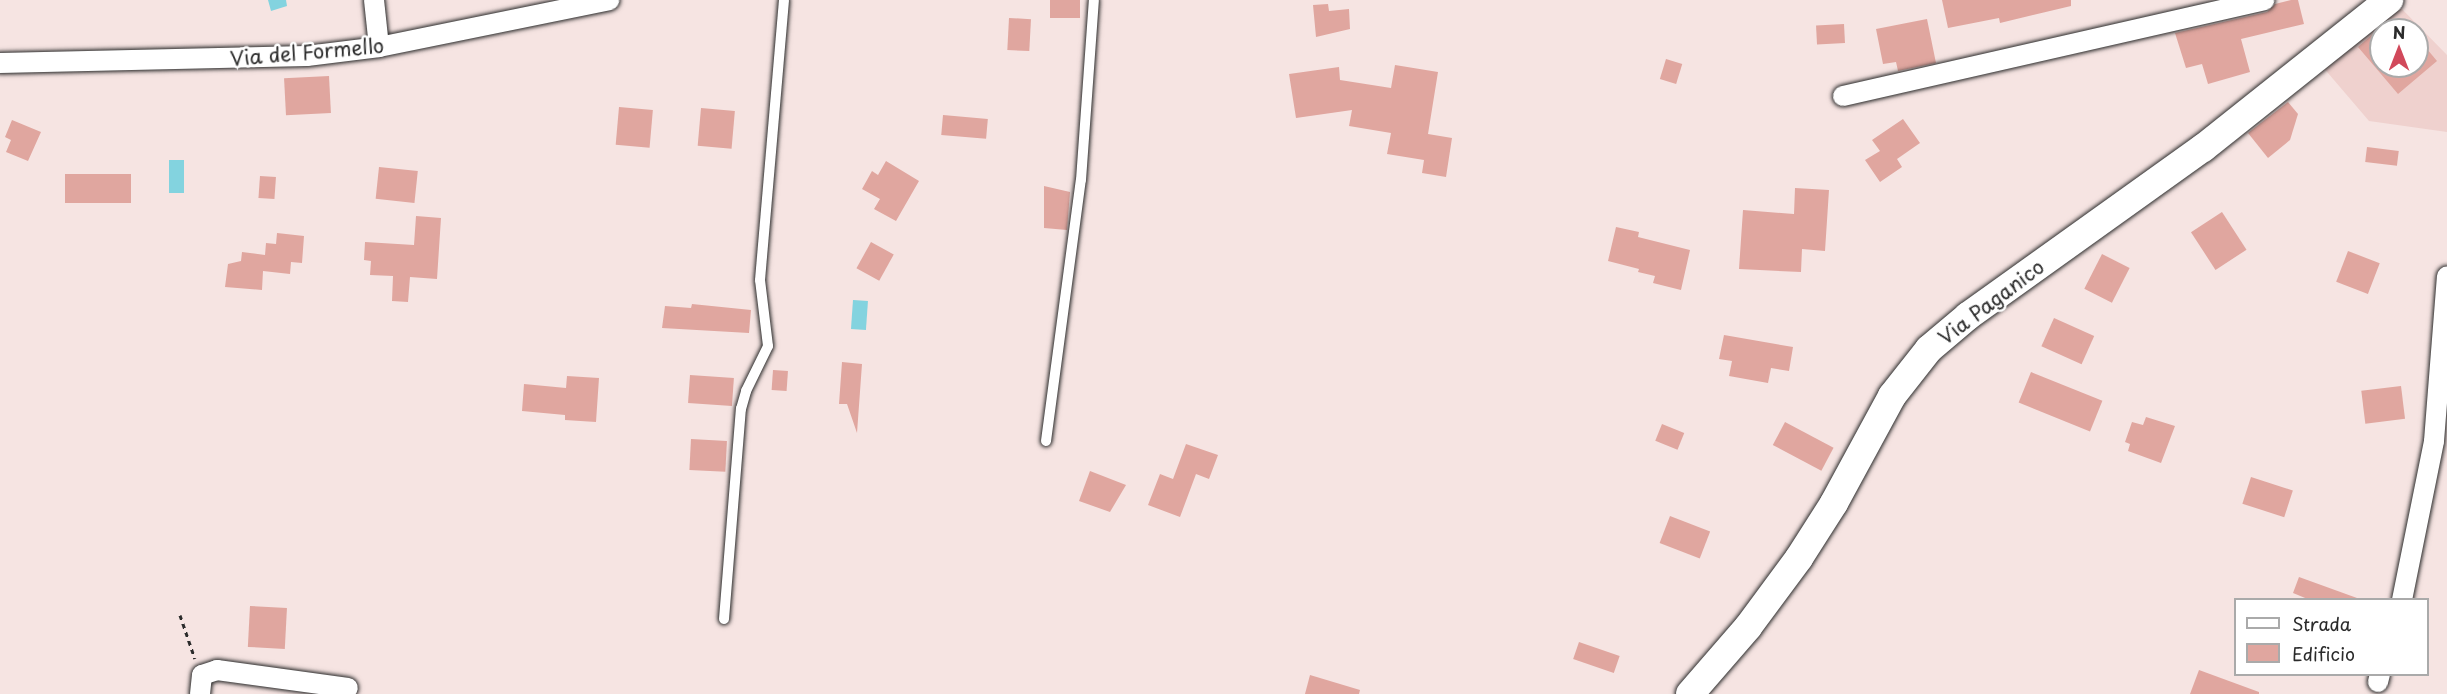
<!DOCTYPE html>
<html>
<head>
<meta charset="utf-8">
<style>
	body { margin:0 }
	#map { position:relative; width:2447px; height:694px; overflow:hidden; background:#f6e4e2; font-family:"Playpen Sans",sans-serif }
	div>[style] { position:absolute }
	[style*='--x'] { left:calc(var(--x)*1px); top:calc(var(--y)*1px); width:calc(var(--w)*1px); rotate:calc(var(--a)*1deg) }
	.built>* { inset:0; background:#efd1ce }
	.water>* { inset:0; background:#83d3df; transform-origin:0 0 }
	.building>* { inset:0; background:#e0a69f; transform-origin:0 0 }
	.path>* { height:3px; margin-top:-1.5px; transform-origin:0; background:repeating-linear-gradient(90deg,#2b2b2b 0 4.5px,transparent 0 9px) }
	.roads { filter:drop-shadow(0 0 2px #2b2b2b) drop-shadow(0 0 2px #2b2b2b) }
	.lane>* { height:10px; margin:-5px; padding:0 5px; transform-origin:5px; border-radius:5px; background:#fff }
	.street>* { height:20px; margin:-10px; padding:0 10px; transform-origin:10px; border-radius:10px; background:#fff }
	.secondary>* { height:28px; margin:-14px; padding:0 14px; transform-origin:14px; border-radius:14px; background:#fff }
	span { translate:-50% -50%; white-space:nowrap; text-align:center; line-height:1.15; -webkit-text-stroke:5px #fff; paint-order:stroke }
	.street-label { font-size:20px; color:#2b2b2b }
	.legend { position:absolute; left:2234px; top:598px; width:195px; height:78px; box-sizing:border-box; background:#fff; border:2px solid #aaa; margin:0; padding:8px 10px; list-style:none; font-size:18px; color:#2b2b2b }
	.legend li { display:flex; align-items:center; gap:12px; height:30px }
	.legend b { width:30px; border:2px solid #aaa }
	.north { position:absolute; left:2369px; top:18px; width:60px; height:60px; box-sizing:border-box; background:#fff; border:2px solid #aaa; border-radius:50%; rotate:0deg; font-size:16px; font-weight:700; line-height:24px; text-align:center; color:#2b2b2b }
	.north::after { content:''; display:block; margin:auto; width:21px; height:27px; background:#d1495b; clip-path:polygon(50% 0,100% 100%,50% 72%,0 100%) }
</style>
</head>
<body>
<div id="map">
	<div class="built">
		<div style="clip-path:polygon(evenodd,2398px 5px,2447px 55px,2447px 132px,2369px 121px,2322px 66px,2398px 5px,2381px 30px,2417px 30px,2417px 66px,2381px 66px,2381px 30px)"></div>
	</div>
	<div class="water">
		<div style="clip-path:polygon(268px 0,286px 0,287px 6px,271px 11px)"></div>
		<div style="left:169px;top:160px;width:15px;height:33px"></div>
		<div style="left:853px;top:300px;width:15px;height:29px;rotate:4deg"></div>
	</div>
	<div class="building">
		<div style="left:1050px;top:0;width:30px;height:18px"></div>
		<div style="clip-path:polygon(1942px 0,2071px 0,2071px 6px,2000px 23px,1999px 18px,1948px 28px)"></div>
		<div style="clip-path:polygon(2291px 0,2298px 0,2304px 24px,2241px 39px,2250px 72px,2208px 84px,2202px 64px,2186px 68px,2175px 33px,2267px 12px,2275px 4px)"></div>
		<div style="clip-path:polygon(1328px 4px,1329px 11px,1349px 9px,1350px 29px,1316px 37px,1313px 5px)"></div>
		<div style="left:1009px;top:18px;width:22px;height:32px;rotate:3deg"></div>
		<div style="clip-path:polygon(1927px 19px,1936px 63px,1898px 71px,1896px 62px,1883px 64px,1876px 29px)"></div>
		<div style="left:1844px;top:24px;width:19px;height:28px;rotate:87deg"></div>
		<div style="clip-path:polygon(2381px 27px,2381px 66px,2417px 66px,2417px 37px,2437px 61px,2398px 94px,2358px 47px)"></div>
		<div style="left:1666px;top:59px;width:17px;height:21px;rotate:17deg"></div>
		<div style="clip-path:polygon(1395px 65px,1438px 72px,1428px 134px,1452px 138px,1446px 177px,1422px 173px,1424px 160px,1387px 154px,1391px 133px,1349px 126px,1352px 110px,1296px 118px,1289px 74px,1339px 67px,1340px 80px,1391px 88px)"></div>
		<div style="left:329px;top:76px;width:37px;height:45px;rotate:87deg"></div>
		<div style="clip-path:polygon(2288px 102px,2298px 114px,2290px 140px,2268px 158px,2248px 133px)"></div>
		<div style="left:619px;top:107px;width:34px;height:38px;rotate:5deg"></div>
		<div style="left:701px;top:108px;width:34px;height:38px;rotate:5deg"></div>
		<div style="left:943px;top:115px;width:45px;height:20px;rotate:5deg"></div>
		<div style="clip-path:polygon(1903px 119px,1920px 143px,1897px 159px,1902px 167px,1880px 182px,1865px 160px,1880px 151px,1872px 140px)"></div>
		<div style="clip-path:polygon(12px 120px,41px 132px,28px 161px,6px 152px,11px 140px,5px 137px)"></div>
		<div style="left:2367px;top:147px;width:32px;height:15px;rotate:7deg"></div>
		<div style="clip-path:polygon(886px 161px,919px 181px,896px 221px,874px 209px,880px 199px,862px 189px,872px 171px,878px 175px)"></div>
		<div style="left:379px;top:167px;width:39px;height:32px;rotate:6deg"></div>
		<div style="left:65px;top:174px;width:66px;height:29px"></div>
		<div style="left:260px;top:176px;width:16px;height:22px;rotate:4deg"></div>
		<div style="clip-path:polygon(1044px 186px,1070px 192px,1067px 230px,1044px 228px)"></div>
		<div style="clip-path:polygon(1795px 188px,1829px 190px,1825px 251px,1802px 249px,1801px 272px,1739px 269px,1743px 210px,1794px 214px)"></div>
		<div style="left:2222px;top:212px;width:45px;height:37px;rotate:57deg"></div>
		<div style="clip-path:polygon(416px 216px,441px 218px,437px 279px,410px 277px,408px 302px,392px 301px,393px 276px,370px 275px,371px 261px,364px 260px,365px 242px,414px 245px)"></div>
		<div style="clip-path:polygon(1616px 227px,1639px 232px,1638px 237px,1690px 250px,1681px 290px,1653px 283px,1655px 276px,1638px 272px,1639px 269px,1608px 261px)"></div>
		<div style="clip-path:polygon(277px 233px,304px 236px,302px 263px,291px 262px,290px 274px,263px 271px,262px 290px,225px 287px,228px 264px,241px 261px,242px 252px,265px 255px,266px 243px,276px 244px)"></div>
		<div style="left:871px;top:242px;width:26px;height:30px;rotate:29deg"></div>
		<div style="left:2348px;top:251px;width:34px;height:33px;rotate:21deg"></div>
		<div style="left:2102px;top:254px;width:31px;height:39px;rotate:27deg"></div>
		<div style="clip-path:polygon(692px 304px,751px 310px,749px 333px,662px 328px,665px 306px,691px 308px)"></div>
		<div style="left:2054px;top:318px;width:44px;height:31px;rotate:24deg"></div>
		<div style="clip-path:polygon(1724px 335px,1793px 347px,1789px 371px,1771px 368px,1768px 383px,1729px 376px,1732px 361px,1719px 359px)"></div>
		<div style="clip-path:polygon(842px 362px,862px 364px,857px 433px,847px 404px,839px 404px)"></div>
		<div style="left:773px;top:370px;width:15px;height:20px;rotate:4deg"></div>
		<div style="left:2031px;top:372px;width:77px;height:33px;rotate:22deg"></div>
		<div style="left:690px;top:375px;width:44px;height:28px;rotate:4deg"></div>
		<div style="clip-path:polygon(567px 376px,599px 378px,596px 422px,565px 420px,565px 415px,522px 411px,524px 384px,566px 388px)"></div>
		<div style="left:2401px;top:386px;width:33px;height:40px;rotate:83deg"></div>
		<div style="clip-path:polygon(2146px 417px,2175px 426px,2161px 463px,2128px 451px,2130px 444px,2125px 442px,2132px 422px,2143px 425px)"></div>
		<div style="left:1785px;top:422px;width:55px;height:26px;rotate:28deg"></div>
		<div style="left:1662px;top:424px;width:24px;height:18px;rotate:22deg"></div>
		<div style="left:691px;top:439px;width:36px;height:31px;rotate:3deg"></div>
		<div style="clip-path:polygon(1186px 444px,1218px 455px,1209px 479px,1196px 474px,1180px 517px,1148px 505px,1160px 474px,1173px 479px)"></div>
		<div style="clip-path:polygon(1090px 471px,1126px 485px,1110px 512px,1079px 501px)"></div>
		<div style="left:2251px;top:477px;width:44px;height:28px;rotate:18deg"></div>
		<div style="left:1670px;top:516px;width:43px;height:29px;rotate:21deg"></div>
		<div style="clip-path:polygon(2299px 577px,2357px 598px,2356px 600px,2310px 600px,2293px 593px)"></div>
		<div style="left:250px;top:606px;width:37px;height:41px;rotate:3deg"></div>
		<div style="left:1579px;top:642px;width:43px;height:18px;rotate:19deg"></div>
		<div style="clip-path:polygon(2199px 670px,2259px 692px,2259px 694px,2190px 694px)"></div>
		<div style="clip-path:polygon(1310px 675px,1360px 690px,1359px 694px,1305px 694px)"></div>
	</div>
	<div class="path">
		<div style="--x:180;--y:615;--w:46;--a:71.2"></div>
	</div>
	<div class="roads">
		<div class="lane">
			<div style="--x:1046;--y:441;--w:263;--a:-82.4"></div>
			<div style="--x:1081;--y:180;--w:180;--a:-85.9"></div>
			<div style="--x:724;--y:619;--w:211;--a:-85.4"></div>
			<div style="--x:741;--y:409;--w:19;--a:-74"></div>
			<div style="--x:746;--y:391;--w:50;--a:-63.9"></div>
			<div style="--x:768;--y:346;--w:66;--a:-96.9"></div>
			<div style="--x:760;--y:280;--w:281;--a:-85.1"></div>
		</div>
		<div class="street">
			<div style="--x:374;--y:0;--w:47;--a:83.9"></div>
			<div style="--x:0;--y:63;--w:307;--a:-1.3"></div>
			<div style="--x:307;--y:56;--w:73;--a:-7.1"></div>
			<div style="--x:379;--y:47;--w:235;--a:-11.5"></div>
			<div style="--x:1843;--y:96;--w:432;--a:-12.8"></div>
			<div style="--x:2402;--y:600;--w:162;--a:-78.6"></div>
			<div style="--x:2434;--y:441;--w:165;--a:-85.5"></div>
			<div style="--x:2378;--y:682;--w:8;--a:-76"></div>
			<div style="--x:200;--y:694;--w:19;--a:-84"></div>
			<div style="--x:202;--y:675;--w:16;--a:-18"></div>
			<div style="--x:217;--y:670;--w:132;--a:7.8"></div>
		</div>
		<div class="secondary">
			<div style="--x:1690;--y:694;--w:89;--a:-49.1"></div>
			<div style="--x:1748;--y:627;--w:86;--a:-53.5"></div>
			<div style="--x:1799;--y:558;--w:65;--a:-57.5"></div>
			<div style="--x:1834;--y:503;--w:122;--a:-61.5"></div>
			<div style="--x:1892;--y:396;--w:60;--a:-51.8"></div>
			<div style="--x:1929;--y:349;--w:51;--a:-40.2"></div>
			<div style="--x:1968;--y:316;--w:289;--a:-35.6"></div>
			<div style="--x:2203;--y:148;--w:238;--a:-38.5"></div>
		</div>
	</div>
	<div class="street-label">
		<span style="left:307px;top:52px;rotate:-5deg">Via del Formello</span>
		<span style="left:1991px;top:302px;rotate:-37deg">Via Paganico</span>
	</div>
	<ul class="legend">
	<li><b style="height:8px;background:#fff"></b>Strada</li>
	<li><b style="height:16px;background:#e0a69f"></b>Edificio</li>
	</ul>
	<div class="north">N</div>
</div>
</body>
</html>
